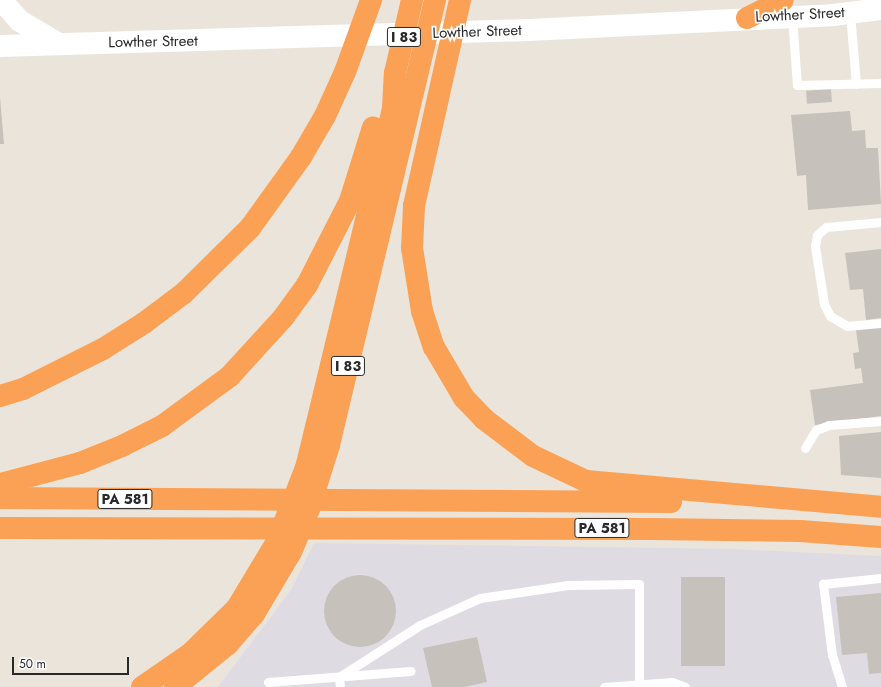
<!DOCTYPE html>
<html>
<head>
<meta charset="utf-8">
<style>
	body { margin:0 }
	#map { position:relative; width:881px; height:687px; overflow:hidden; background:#ebe4da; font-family:Jost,sans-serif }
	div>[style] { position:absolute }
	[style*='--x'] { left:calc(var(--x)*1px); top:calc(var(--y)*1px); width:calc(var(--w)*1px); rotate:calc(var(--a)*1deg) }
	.industrial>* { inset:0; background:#dedbe3 }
	.building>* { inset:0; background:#c6c1ba; transform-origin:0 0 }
	.round { border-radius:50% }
	.lane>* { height:9px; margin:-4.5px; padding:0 4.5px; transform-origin:4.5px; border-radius:4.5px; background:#fff }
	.secondary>* { height:22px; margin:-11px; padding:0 11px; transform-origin:11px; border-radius:11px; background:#fff }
	.highway>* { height:22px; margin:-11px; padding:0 11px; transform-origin:11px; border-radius:11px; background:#fba155 }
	span { translate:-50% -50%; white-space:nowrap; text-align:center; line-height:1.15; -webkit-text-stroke:3.5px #fff; paint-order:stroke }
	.shield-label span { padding:1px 3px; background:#fff; border:1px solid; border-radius:3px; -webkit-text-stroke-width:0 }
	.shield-label { font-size:14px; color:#292929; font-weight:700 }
	.street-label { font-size:15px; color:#292929 }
	.scale { position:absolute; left:12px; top:657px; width:117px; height:18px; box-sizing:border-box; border:2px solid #292929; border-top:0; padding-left:5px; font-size:12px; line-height:14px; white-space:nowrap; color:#292929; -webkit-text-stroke:3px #fff; paint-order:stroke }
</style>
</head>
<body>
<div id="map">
	<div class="industrial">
		<div style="clip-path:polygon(314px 543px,731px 549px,881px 556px,881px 687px,218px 687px,291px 590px)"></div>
	</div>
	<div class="building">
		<div style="left:831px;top:89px;width:13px;height:25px;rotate:86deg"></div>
		<div style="clip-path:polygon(0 97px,4px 144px,0 144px)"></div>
		<div style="clip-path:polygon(850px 111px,852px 131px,865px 130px,866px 148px,878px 148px,881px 204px,808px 210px,806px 175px,797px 176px,791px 115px)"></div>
		<div style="clip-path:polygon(881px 249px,881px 318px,866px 320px,863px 289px,850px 290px,845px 253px)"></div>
		<div style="clip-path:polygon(881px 327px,881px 416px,815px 425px,810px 390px,863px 383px,861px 368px,855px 369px,853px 353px,859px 352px,856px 330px)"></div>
		<div style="clip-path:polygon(881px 432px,881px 478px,841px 475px,839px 436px)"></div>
		<div class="round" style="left:324px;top:575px;width:72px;height:72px"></div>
		<div style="left:681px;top:577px;width:44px;height:89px"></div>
		<div style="clip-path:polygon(881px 593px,881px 673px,869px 674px,867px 653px,842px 655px,836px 597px)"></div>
		<div style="clip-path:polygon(477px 637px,487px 682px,464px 687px,432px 687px,423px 648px)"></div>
	</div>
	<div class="lane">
		<div style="--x:850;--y:13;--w:71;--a:85.2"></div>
		<div style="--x:792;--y:16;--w:69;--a:85.9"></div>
		<div style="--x:797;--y:85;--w:84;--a:-1.4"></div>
		<div style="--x:881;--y:222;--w:55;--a:174.8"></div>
		<div style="--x:826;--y:227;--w:12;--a:138"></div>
		<div style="--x:817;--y:235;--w:11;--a:100"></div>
		<div style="--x:815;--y:246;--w:59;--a:81.2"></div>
		<div style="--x:824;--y:304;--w:13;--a:63"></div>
		<div style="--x:830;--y:316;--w:20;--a:30"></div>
		<div style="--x:847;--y:326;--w:34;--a:-5"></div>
		<div style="--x:805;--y:448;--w:21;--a:-59"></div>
		<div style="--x:816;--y:430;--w:14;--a:-21"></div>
		<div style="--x:829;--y:425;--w:52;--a:-4.4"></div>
		<div style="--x:268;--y:682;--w:143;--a:-4.4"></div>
		<div style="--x:340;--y:687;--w:10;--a:-96"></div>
		<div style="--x:339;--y:677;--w:96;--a:-32.7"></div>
		<div style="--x:420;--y:625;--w:66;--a:-24.2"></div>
		<div style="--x:480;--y:598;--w:89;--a:-8.4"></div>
		<div style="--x:568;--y:585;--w:71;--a:-0.8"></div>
		<div style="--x:639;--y:584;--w:100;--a:90"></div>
		<div style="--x:604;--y:687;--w:68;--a:-4.2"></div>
		<div style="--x:672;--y:682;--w:14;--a:21"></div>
		<div style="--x:842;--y:687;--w:34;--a:-107"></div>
		<div style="--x:832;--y:655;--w:72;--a:-97.2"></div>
		<div style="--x:823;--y:584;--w:58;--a:-5.9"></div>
	</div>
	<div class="secondary">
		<div style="--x:1;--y:0;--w:28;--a:48"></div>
		<div style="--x:20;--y:21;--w:43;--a:30.7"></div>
		<div style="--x:0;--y:46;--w:529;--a:-1.73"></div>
		<div style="--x:529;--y:30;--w:304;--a:-2.8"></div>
		<div style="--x:833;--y:15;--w:48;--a:-7.1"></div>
	</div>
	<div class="highway">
		<div style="--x:460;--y:0;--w:211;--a:102.6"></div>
		<div style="--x:414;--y:206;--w:42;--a:92.7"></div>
		<div style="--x:412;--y:248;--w:64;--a:81"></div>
		<div style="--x:422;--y:311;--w:38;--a:72"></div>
		<div style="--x:434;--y:347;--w:59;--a:59.5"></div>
		<div style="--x:464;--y:398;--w:29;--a:46"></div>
		<div style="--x:484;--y:419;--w:61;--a:37.1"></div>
		<div style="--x:533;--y:456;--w:59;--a:25.3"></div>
		<div style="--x:586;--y:481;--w:296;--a:5"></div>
		<div style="--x:747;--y:18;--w:40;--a:-26.6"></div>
		<div style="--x:0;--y:396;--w:24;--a:-17"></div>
		<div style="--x:23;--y:389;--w:89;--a:-26.6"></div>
		<div style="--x:103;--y:349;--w:49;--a:-32.4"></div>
		<div style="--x:144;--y:323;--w:50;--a:-36.9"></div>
		<div style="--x:184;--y:293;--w:93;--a:-44.6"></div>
		<div style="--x:250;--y:228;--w:87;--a:-54.3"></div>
		<div style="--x:301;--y:157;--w:48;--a:-59.7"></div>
		<div style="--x:325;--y:116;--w:48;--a:-65.6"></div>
		<div style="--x:345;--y:72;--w:77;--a:-70.1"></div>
		<div style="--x:0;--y:484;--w:83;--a:-14.7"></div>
		<div style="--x:80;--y:463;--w:45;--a:-22"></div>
		<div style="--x:122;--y:446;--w:45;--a:-26.6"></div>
		<div style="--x:162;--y:426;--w:84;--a:-36.3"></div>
		<div style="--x:230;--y:376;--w:79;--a:-47.6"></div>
		<div style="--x:283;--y:318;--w:41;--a:-54"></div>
		<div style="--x:307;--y:285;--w:94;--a:-62.9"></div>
		<div style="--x:350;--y:201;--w:77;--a:-72.7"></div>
		<div style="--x:0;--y:498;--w:671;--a:0.34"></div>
		<div style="--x:0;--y:528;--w:653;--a:0.09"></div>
		<div style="--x:653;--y:529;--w:147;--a:0.8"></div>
		<div style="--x:800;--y:531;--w:81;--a:4.2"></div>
		<div style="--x:142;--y:687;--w:58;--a:-34.5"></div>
		<div style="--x:190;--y:654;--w:66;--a:-44.4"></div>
		<div style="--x:237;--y:608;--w:76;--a:-59"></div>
		<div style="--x:276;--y:543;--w:51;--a:-68"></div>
		<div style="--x:295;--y:496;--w:34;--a:-69"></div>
		<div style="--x:307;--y:464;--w:366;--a:-76.4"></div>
		<div style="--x:393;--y:108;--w:35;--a:-87"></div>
		<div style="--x:395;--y:73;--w:75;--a:-76.9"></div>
		<div style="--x:175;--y:687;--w:68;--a:-39.1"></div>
		<div style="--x:228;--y:644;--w:40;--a:-49"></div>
		<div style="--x:254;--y:614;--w:72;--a:-59.2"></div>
		<div style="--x:291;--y:552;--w:47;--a:-67.3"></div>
		<div style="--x:309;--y:509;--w:67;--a:-72.6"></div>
		<div style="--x:329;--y:445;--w:457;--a:-76.6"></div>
	</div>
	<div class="shield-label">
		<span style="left:404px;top:37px">I 83</span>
		<span style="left:348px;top:366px">I 83</span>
		<span style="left:125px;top:499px">PA 581</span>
		<span style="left:602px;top:528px">PA 581</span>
	</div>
	<div class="street-label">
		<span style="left:800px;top:15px;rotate:-3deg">Lowther Street</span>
		<span style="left:477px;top:32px;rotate:-2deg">Lowther Street</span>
		<span style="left:153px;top:42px;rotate:-1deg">Lowther Street</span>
	</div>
	<div class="scale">50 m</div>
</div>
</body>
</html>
